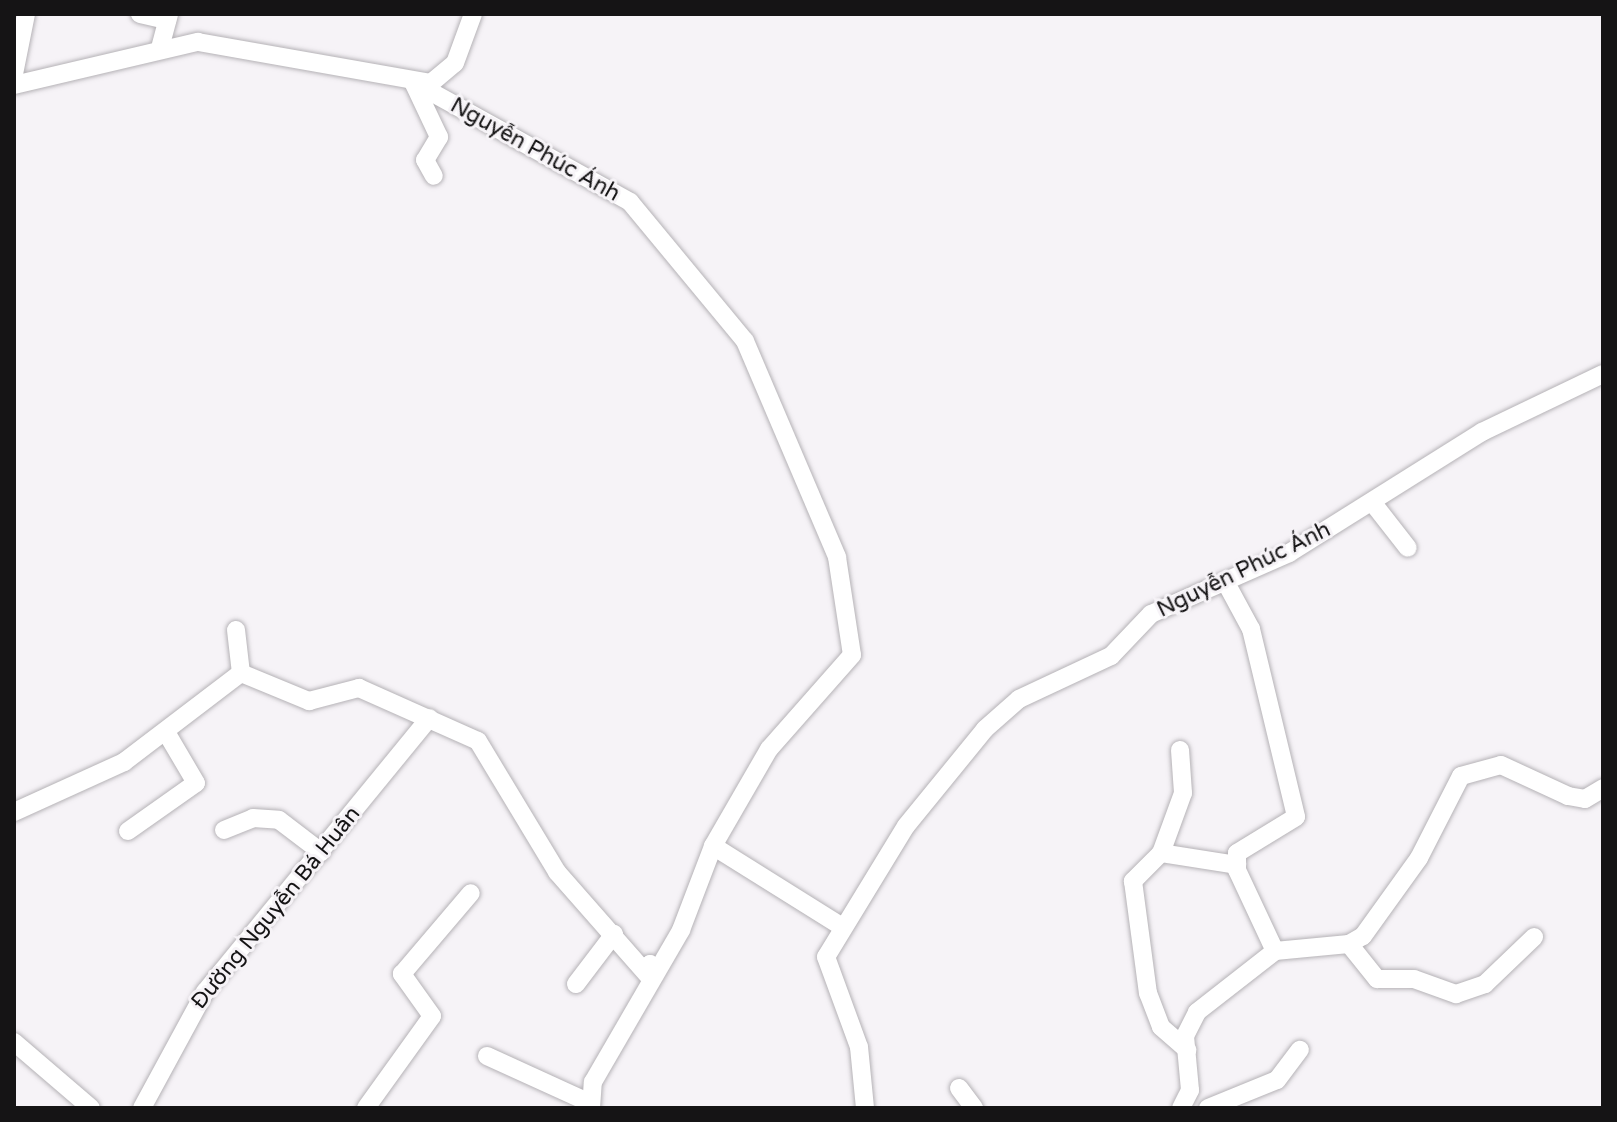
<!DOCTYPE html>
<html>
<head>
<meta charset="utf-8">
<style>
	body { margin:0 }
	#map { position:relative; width:1617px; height:1122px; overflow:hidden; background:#f6f3f7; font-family:"Varela Round",sans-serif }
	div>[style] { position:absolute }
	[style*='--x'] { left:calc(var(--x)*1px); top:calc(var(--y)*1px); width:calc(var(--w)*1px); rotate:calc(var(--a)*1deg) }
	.roads { filter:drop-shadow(0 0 2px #b5b2b6) drop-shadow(0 0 2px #b5b2b6) }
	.minor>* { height:18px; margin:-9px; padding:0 9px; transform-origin:9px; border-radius:9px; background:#fff }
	span { translate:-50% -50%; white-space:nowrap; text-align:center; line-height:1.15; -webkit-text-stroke:6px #f6f3f7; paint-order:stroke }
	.street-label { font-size:22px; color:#151415 }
	.frame { position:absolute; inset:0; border:16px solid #151415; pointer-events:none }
</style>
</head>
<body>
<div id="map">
	<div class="roads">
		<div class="minor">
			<div style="--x:140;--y:14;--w:28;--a:13"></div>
			<div style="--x:160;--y:48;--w:35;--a:-75"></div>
			<div style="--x:14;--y:74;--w:61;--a:-78.7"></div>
			<div style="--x:413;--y:82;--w:248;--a:28.9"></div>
			<div style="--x:630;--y:202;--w:180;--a:50.4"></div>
			<div style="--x:745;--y:341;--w:235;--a:66.9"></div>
			<div style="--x:837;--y:557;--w:99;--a:81.3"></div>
			<div style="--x:852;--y:655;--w:125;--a:131.4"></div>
			<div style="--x:769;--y:749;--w:112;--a:120"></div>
			<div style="--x:413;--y:82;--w:61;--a:64.7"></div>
			<div style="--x:439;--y:137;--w:27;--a:121"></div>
			<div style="--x:425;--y:160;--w:18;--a:61"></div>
			<div style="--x:14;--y:85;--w:189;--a:-13.2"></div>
			<div style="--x:198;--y:42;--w:237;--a:10"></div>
			<div style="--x:431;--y:83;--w:31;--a:-40"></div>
			<div style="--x:455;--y:63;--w:52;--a:-69.8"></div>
			<div style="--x:1372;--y:502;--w:58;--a:52"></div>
			<div style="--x:1225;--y:581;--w:55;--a:61.6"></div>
			<div style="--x:1251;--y:629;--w:193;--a:76.5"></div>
			<div style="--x:1296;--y:817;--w:69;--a:148.6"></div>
			<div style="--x:1237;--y:853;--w:17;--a:90"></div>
			<div style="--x:1237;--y:870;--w:89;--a:64.9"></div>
			<div style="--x:236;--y:630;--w:43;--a:83.4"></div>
			<div style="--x:1180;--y:750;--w:43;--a:86"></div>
			<div style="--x:1183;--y:793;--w:64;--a:110.1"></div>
			<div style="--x:1161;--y:853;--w:40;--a:135"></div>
			<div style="--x:1133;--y:881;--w:113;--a:82.4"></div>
			<div style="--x:1148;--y:993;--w:36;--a:69"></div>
			<div style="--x:1161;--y:1027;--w:35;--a:41"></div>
			<div style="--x:14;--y:812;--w:121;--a:-24.4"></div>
			<div style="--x:124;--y:762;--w:147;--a:-37.3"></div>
			<div style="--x:241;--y:673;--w:74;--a:22.4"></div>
			<div style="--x:309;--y:701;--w:52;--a:-14.6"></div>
			<div style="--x:359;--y:688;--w:130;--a:24"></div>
			<div style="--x:478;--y:741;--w:153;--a:58.9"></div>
			<div style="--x:557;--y:872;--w:142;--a:48.7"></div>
			<div style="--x:651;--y:979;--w:15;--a:-94"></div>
			<div style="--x:650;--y:964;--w:5;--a:68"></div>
			<div style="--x:652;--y:969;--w:10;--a:96"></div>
			<div style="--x:224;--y:830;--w:31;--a:-22"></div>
			<div style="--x:253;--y:818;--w:26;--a:4"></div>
			<div style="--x:279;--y:820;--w:53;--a:37.3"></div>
			<div style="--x:128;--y:831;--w:83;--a:-35.2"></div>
			<div style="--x:196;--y:783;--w:59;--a:-120.5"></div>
			<div style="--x:1161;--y:853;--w:77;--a:9"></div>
			<div style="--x:1349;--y:944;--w:45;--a:51.3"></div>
			<div style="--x:1377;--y:979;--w:37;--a:0"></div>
			<div style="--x:1414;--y:979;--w:45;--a:19.7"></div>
			<div style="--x:1456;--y:994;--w:31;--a:-19"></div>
			<div style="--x:1485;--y:984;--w:68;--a:-43.8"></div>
			<div style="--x:576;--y:984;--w:63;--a:-52.8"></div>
			<div style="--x:14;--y:1042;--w:101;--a:40.6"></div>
			<div style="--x:487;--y:1056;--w:113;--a:24.5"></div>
			<div style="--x:959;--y:1088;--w:25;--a:53"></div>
			<div style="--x:142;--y:1108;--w:132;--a:-61.5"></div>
			<div style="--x:205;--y:992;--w:354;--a:-50.7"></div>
			<div style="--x:366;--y:1108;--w:113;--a:-54.3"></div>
			<div style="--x:432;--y:1016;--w:52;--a:-125.5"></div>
			<div style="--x:402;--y:974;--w:106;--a:-49.6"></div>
			<div style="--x:591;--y:1108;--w:26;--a:-86"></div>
			<div style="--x:593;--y:1082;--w:176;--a:-59.9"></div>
			<div style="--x:681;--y:930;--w:90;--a:-69.1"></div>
			<div style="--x:713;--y:846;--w:151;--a:32"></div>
			<div style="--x:865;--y:1108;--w:61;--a:-95.6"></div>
			<div style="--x:859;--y:1047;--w:96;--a:-110.1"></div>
			<div style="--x:826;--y:957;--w:153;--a:-58.6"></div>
			<div style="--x:906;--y:826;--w:125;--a:-50.8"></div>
			<div style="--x:985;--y:729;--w:45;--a:-41.4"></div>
			<div style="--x:1019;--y:699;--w:102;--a:-25.1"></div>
			<div style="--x:1111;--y:656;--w:58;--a:-46.4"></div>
			<div style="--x:1151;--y:614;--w:151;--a:-23.8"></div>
			<div style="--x:1289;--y:553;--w:228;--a:-32.1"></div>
			<div style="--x:1482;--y:432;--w:134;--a:-25.6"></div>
			<div style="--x:1181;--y:1108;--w:20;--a:-63"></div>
			<div style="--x:1190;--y:1090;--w:54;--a:-95.3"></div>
			<div style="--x:1185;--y:1036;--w:27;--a:-63"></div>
			<div style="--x:1197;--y:1012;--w:99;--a:-38"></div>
			<div style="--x:1275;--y:951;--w:74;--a:-5.4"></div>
			<div style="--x:1349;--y:944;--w:16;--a:-30"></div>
			<div style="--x:1363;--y:936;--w:96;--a:-54.3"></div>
			<div style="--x:1419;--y:858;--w:92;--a:-62.9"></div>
			<div style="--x:1461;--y:776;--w:41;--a:-15.4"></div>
			<div style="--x:1501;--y:765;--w:74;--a:24.8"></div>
			<div style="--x:1568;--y:796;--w:17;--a:10"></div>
			<div style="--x:1585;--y:799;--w:21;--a:-31"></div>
			<div style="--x:1208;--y:1108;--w:74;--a:-22.1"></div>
			<div style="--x:1277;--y:1080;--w:38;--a:-53"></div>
		</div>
	</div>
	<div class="street-label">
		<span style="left:535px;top:150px;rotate:29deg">Nguyễn Phúc Ánh</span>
		<span style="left:1244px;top:570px;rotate:-26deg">Nguyễn Phúc Ánh</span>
		<span style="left:276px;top:908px;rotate:-51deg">Đường Nguyễn Bá Huân</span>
	</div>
	<div class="frame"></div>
</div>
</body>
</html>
